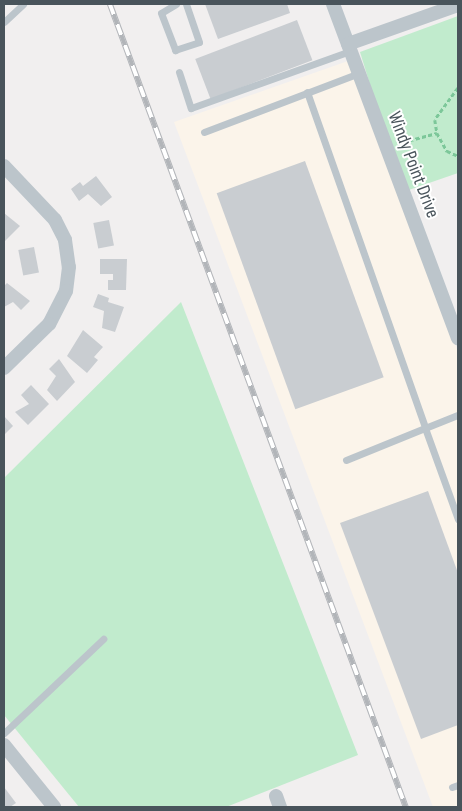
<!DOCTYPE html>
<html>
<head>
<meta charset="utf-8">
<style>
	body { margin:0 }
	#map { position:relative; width:462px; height:811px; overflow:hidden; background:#f1efef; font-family:"Sofia Sans Condensed",sans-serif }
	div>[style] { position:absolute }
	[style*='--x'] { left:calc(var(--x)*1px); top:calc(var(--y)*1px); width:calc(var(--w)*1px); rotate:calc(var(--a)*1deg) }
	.commercial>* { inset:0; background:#fbf4ea }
	.green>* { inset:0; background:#c1ebcd }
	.building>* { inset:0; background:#c9cdd1; transform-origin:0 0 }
	.path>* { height:2.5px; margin-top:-1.25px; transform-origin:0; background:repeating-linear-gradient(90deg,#7cc799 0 4px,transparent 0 6.5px) }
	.lane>* { height:7px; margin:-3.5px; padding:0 3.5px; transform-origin:3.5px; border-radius:3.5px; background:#bcc5cb }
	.street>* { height:14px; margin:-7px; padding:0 7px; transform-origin:7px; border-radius:7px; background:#bcc5cb }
	.rail>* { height:5.5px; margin-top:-2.75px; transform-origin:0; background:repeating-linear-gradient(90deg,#fff 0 11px,#b2b5b9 0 22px); box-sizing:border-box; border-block:1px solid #b2b5b9 }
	span { translate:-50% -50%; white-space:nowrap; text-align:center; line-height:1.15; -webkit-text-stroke:4px #fff; paint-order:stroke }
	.street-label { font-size:19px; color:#49545b }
	.frame { position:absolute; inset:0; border:5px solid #49545b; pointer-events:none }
</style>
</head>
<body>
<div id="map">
	<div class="commercial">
		<div style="clip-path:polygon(348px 61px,458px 352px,458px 807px,433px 807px,174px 122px)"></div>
	</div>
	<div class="green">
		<div style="clip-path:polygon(458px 16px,458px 173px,403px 192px,360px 52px)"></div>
		<div style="clip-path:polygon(181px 302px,358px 755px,226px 807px,79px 807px,4px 715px,4px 478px)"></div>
	</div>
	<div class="building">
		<div style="clip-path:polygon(205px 4px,287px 4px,290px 13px,218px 39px)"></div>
		<div style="left:297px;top:20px;width:43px;height:109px;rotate:69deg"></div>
		<div style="left:305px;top:161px;width:230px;height:94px;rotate:70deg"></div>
		<div style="clip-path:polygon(96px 176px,112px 197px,101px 206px,88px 194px,79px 201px,71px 189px,80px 182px,83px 186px)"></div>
		<div style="clip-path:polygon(4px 213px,20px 226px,4px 242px)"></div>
		<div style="left:109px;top:220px;width:26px;height:16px;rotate:79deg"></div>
		<div style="left:34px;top:247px;width:26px;height:16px;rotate:79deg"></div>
		<div style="clip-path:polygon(100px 259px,127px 259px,126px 290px,108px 290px,108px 280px,113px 280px,113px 274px,100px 274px)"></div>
		<div style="clip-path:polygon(7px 283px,30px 301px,21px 310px,13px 302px,4px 307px,4px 286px)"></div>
		<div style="clip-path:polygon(98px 294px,109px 298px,108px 302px,124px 307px,115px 332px,102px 328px,104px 311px,93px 307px)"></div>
		<div style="clip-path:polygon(83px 330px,103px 347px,94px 357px,98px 360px,87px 373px,67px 356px)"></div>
		<div style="clip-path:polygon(59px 359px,75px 382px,57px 401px,47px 390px,56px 376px,49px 369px)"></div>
		<div style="clip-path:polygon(31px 385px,49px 404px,28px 425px,15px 412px,29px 404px,21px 395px)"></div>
		<div style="clip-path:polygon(4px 416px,13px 426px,4px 435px)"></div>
		<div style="clip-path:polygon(428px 491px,458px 573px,458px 725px,421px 739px,340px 523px)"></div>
		<div style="clip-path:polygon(4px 787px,16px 803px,10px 807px,4px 807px)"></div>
	</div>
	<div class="path">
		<div style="--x:458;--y:88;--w:39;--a:126"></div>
		<div style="--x:435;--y:120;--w:13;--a:81"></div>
		<div style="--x:437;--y:133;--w:21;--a:61"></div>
		<div style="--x:447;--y:151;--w:12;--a:24"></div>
		<div style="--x:403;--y:142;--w:35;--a:-15"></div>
	</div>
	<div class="lane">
		<div style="--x:176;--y:4;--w:17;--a:149"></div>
		<div style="--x:161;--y:13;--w:40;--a:69"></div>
		<div style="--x:175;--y:50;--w:25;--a:-18"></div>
		<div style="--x:199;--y:42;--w:40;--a:-108.9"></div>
		<div style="--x:4;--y:22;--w:26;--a:-43"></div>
		<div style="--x:179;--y:72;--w:38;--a:72"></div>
		<div style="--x:191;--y:108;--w:169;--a:-19.7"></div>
		<div style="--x:307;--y:92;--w:356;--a:70.6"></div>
		<div style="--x:425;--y:428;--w:35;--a:-22"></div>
		<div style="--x:204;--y:132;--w:166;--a:-20.8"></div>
		<div style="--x:346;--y:460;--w:85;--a:-22.1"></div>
		<div style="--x:425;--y:428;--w:97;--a:70.1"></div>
		<div style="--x:4;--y:733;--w:137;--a:-43.5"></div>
		<div style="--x:452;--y:787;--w:6;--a:-18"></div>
	</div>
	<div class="street">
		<div style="--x:333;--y:4;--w:357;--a:69.5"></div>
		<div style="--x:348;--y:44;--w:117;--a:-19.5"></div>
		<div style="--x:4;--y:166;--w:74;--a:46.6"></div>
		<div style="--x:55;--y:220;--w:22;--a:63"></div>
		<div style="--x:65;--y:240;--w:27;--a:82"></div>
		<div style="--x:69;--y:267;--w:24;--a:97"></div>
		<div style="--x:66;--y:291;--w:37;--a:117"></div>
		<div style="--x:49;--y:324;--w:63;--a:135.6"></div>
		<div style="--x:4;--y:745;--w:80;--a:51.1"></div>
		<div style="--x:276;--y:796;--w:12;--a:70"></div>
	</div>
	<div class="rail">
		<div style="--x:110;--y:4;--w:856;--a:69.77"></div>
	</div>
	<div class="street-label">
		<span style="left:413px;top:165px;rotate:69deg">Windy Point Drive</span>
	</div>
	<div class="frame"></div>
</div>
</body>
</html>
